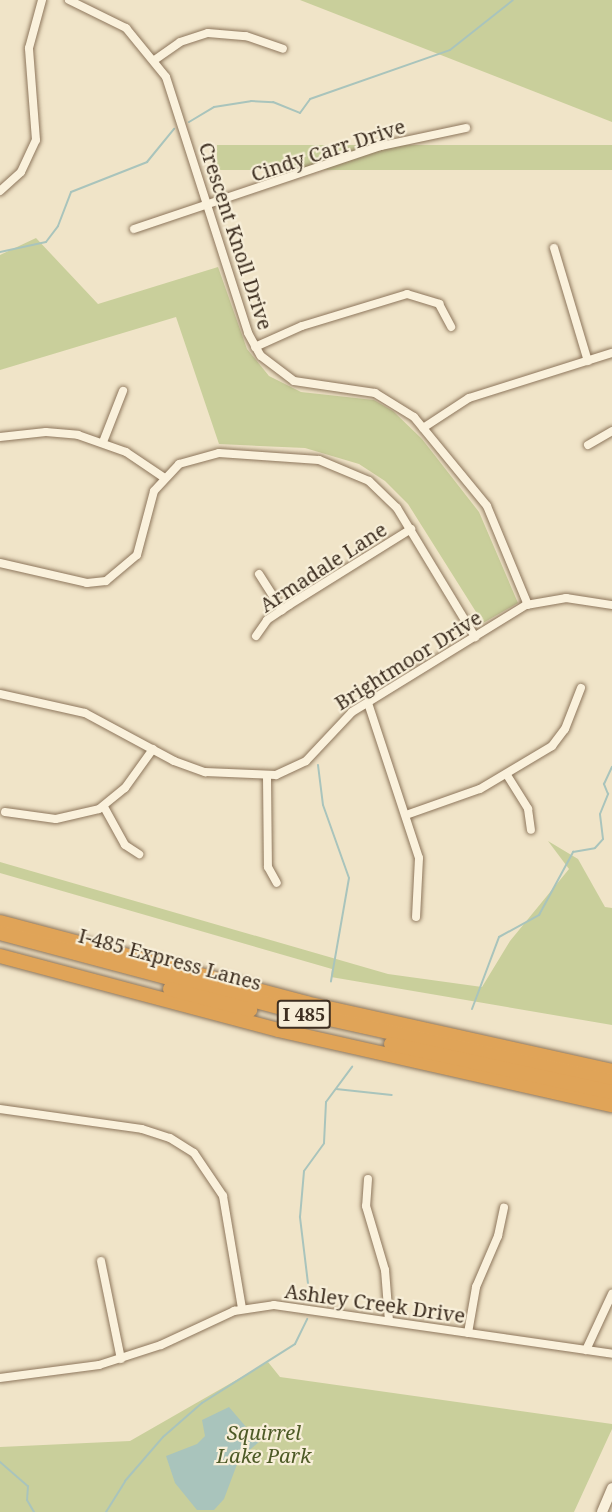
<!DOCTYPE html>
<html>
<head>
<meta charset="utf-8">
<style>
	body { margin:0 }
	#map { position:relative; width:612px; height:1512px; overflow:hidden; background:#f0e4c8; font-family:"Noto Serif",serif }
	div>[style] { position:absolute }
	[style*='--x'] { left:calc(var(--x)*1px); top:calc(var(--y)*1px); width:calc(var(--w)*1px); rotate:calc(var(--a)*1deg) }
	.green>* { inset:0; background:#c9cf9b; transform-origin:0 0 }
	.water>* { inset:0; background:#a9c4bc }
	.stream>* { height:2px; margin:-1px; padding:0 1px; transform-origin:1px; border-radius:1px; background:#a9c4bc }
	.roads { filter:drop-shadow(0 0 2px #8d765c) drop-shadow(0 0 2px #8d765c) }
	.street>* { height:8px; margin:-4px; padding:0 4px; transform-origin:4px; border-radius:4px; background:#faf1dc }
	.secondary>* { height:10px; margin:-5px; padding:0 5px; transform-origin:5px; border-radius:5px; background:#faf1dc }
	.highway>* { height:14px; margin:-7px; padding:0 7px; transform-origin:7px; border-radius:7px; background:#e0a458 }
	span { translate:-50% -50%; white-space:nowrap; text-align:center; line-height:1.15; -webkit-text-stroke:4.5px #f7eed8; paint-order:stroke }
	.shield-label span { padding:2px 4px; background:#f7eed8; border:2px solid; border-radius:4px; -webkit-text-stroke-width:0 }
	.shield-label { font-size:18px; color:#3d2e20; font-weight:700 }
	.street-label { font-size:20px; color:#3d2e20 }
	.park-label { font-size:20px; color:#4d5a26; font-style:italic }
</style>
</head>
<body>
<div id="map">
	<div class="green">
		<div style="clip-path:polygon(300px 0,612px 0,612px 122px)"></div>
		<div style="left:612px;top:145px;width:25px;height:395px;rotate:90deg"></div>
		<div style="clip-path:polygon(36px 238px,98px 304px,218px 267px,247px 349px,269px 376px,301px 392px,374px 400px,393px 411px,422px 439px,479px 512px,518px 603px,483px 623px,408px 504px,385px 481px,359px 464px,305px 448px,219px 444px,176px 317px,0 370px,0 255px)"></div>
		<div style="clip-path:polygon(548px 841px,578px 859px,605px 907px,612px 908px,612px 1025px,331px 977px,332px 969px,0 873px,0 862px,388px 974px,482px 987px,510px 941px,569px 869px)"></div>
		<div style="clip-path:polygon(268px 1362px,280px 1377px,612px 1424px,612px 1429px,574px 1512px,0 1512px,0 1447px,130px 1441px)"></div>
	</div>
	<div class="water">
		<div style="clip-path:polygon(229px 1407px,259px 1442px,239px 1459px,224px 1499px,214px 1510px,197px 1510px,175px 1483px,166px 1456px,197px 1444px,205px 1436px,202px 1420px)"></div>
	</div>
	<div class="stream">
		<div style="--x:189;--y:122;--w:29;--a:-31"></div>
		<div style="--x:214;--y:107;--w:37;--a:-9"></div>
		<div style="--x:251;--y:101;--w:22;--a:3"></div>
		<div style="--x:273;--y:102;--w:29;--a:22"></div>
		<div style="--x:300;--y:113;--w:17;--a:-54"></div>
		<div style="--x:310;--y:99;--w:148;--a:-19.3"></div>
		<div style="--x:450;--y:50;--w:80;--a:-38.4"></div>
		<div style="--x:0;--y:252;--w:47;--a:-12.3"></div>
		<div style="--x:46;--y:242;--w:20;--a:-53"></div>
		<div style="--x:58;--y:226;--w:36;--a:-69"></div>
		<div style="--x:71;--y:192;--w:82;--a:-21.5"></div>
		<div style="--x:147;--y:162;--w:43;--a:-50.7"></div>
		<div style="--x:318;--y:765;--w:40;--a:82.9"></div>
		<div style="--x:323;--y:805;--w:77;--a:70.4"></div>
		<div style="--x:349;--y:878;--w:105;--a:99.9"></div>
		<div style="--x:472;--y:1009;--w:77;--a:-69.4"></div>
		<div style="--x:499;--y:937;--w:46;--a:-28.8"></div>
		<div style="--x:539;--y:915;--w:72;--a:-61.6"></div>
		<div style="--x:573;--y:852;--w:22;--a:-10"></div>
		<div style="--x:595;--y:848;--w:12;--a:-48"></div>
		<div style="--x:603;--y:839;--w:25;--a:-97"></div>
		<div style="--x:600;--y:814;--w:22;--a:-68"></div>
		<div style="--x:608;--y:794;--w:11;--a:-112"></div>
		<div style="--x:604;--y:784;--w:19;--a:-65"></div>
		<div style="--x:336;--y:1089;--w:56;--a:6.1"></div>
		<div style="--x:310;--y:1300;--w:84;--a:-96.9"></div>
		<div style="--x:300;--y:1217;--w:46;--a:-85"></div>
		<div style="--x:304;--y:1171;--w:34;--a:-54"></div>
		<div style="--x:324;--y:1143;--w:41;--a:-87.2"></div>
		<div style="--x:326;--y:1102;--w:44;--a:-53.4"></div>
		<div style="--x:0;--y:1462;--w:37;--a:41"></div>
		<div style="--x:28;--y:1486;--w:14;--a:94"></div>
		<div style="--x:27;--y:1500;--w:14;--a:60"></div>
		<div style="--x:106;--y:1512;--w:36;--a:-58"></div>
		<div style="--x:125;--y:1481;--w:58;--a:-49.2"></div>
		<div style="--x:163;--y:1437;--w:52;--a:-41.1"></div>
		<div style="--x:202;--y:1403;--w:110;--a:-32.4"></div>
		<div style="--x:295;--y:1344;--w:28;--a:-64"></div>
	</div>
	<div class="roads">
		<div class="street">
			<div style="--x:69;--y:0;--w:64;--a:26.2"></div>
			<div style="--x:126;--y:28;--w:63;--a:50.8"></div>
			<div style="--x:166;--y:77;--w:269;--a:72.2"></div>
			<div style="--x:248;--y:333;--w:26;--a:61"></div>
			<div style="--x:261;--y:356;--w:41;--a:37.1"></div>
			<div style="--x:294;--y:381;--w:82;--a:8.4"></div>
			<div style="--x:375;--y:393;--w:46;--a:31.6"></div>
			<div style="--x:414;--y:417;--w:115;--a:50.6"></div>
			<div style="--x:487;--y:506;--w:107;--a:67.5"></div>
			<div style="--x:156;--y:59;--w:29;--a:-35"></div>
			<div style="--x:180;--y:42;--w:29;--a:-18"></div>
			<div style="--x:208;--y:33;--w:38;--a:5"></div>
			<div style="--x:246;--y:36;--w:39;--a:19"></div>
			<div style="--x:0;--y:191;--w:28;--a:-42"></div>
			<div style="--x:21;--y:172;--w:35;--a:-65"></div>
			<div style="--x:36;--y:140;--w:92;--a:-94.4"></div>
			<div style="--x:29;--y:48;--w:50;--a:-74.8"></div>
			<div style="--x:134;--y:229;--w:261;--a:-18.6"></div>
			<div style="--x:381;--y:146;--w:87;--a:-12"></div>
			<div style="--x:554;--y:248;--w:118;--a:73.3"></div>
			<div style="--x:255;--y:347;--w:51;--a:-24.1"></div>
			<div style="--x:302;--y:326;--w:110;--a:-16.9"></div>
			<div style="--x:407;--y:294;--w:34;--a:17"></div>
			<div style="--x:439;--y:304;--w:26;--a:62"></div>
			<div style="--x:423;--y:428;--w:55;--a:-33.1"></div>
			<div style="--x:469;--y:398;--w:150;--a:-17.5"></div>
			<div style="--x:0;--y:437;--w:46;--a:-6.2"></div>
			<div style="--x:46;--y:432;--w:32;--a:5"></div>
			<div style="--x:78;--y:435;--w:51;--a:19.5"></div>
			<div style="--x:126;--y:452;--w:45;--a:34"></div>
			<div style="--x:103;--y:442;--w:55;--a:-68.6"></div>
			<div style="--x:588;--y:445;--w:28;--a:-30"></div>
			<div style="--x:0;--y:563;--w:89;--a:12.9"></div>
			<div style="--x:87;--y:583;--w:19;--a:-6"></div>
			<div style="--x:106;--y:581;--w:40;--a:-40"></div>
			<div style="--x:137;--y:555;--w:66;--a:-75.1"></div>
			<div style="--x:154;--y:491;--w:37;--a:-47"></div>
			<div style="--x:179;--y:464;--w:41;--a:-15.4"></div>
			<div style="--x:219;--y:453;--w:100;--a:4"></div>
			<div style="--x:319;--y:460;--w:54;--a:22.8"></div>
			<div style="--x:369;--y:481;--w:39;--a:44"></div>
			<div style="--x:397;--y:508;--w:151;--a:58.8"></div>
			<div style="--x:259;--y:574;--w:43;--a:57.4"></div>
			<div style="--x:256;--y:636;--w:19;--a:-55"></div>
			<div style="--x:267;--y:620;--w:27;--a:-34"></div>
			<div style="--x:289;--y:605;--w:144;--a:-31.9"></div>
			<div style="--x:0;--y:694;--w:87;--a:12.6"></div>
			<div style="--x:85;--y:713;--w:101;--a:28.3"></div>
			<div style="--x:174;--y:761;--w:33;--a:20"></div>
			<div style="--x:205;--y:772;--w:71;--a:2.4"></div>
			<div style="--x:276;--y:775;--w:33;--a:-25"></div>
			<div style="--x:306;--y:761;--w:67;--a:-46.8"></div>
			<div style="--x:352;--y:712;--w:204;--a:-31.6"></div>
			<div style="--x:526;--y:605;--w:41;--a:-9.9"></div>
			<div style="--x:566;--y:598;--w:47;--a:8.7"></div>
			<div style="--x:368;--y:703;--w:163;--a:71.8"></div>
			<div style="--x:419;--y:858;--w:59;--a:92.9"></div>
			<div style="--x:507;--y:775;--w:40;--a:58"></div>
			<div style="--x:528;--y:809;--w:21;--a:82"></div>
			<div style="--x:267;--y:777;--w:90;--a:89.4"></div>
			<div style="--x:268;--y:867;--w:18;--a:61"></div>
			<div style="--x:104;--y:807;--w:43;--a:61.1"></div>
			<div style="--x:125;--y:845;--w:17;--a:33"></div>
			<div style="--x:5;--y:812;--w:51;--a:7.8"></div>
			<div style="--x:56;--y:819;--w:44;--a:-13.1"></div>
			<div style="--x:99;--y:809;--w:33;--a:-39"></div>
			<div style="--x:125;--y:788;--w:48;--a:-54.3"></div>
			<div style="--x:406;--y:815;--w:78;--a:-19.4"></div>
			<div style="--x:480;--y:789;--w:84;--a:-30.8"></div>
			<div style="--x:552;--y:746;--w:21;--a:-53"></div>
			<div style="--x:565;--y:729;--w:44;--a:-68.7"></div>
			<div style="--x:0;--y:1109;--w:143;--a:8"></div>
			<div style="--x:142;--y:1129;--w:29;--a:18"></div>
			<div style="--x:170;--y:1138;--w:28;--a:32"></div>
			<div style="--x:194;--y:1153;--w:52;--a:56"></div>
			<div style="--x:223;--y:1196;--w:114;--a:80.4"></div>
			<div style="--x:368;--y:1179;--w:27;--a:94"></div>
			<div style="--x:366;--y:1206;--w:67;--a:73.5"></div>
			<div style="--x:385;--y:1270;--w:51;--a:85.5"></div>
			<div style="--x:101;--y:1261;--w:100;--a:78.5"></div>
			<div style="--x:468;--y:1333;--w:47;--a:-80.1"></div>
			<div style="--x:476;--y:1287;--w:56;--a:-66.7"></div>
			<div style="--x:498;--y:1236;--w:29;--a:-78"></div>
			<div style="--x:586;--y:1350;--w:62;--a:-65.1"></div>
			<div style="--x:0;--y:1378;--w:100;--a:-7.5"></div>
			<div style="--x:99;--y:1365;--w:65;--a:-17.9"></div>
			<div style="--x:161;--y:1345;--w:81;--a:-25"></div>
			<div style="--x:234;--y:1311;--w:40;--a:-8.5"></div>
			<div style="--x:274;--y:1305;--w:342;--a:8.2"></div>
		</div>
		<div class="secondary">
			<div style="--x:602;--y:1512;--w:26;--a:-67"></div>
		</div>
		<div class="highway">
			<div style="--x:0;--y:922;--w:317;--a:14.8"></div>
			<div style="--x:306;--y:1003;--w:313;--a:12.5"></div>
			<div style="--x:0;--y:933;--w:303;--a:14.9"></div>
			<div style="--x:293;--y:1011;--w:327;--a:12.5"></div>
			<div style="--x:0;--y:956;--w:288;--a:14.9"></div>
			<div style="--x:278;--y:1030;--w:342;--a:12.7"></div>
			<div style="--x:170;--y:989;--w:83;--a:14.7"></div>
			<div style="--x:391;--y:1044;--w:226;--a:12.3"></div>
		</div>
	</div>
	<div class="shield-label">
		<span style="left:304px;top:1014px">I 485</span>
	</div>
	<div class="street-label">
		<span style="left:328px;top:150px;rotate:-18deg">Cindy Carr Drive</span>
		<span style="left:236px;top:236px;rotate:72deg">Crescent Knoll Drive</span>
		<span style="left:323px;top:567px;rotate:-33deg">Armadale Lane</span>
		<span style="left:408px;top:660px;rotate:-32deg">Brightmoor Drive</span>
		<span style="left:170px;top:959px;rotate:15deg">I-485 Express Lanes</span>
		<span style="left:375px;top:1303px;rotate:8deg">Ashley Creek Drive</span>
	</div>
	<div class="park-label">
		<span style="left:264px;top:1444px">Squirrel<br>Lake Park</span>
	</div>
</div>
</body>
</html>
